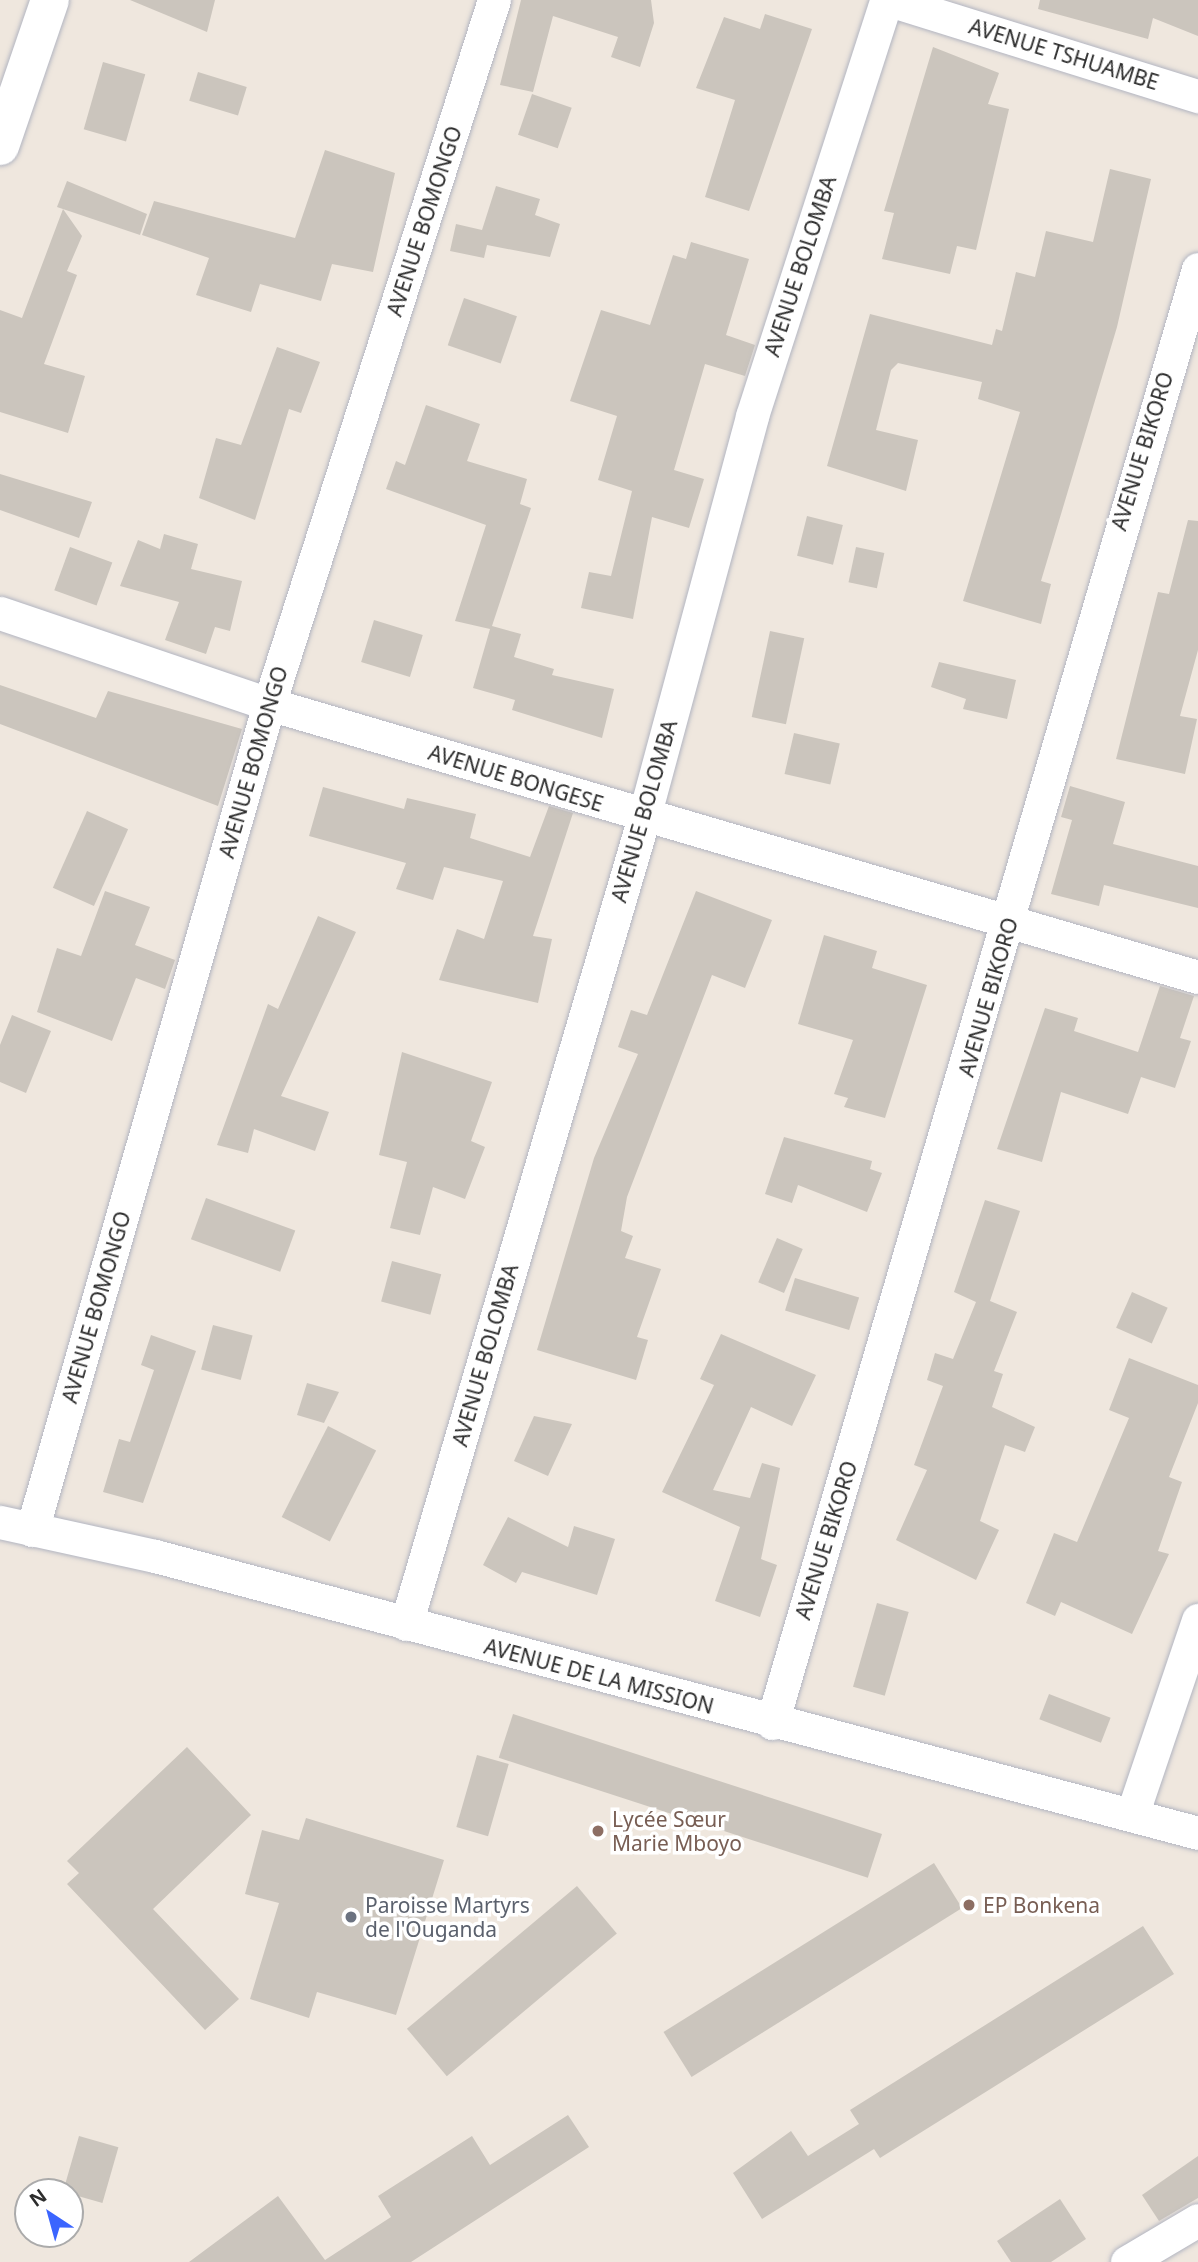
<!DOCTYPE html>
<html>
<head>
<meta charset="utf-8">
<style>
	body { margin:0 }
	#map { position:relative; width:1198px; height:2262px; overflow:hidden; background:#efe7de; font-family:"Noto Sans",sans-serif }
	div>[style] { position:absolute }
	[style*='--x'] { left:calc(var(--x)*1px); top:calc(var(--y)*1px); width:calc(var(--w)*1px); rotate:calc(var(--a)*1deg) }
	.building>* { inset:0; background:#cbc5bd; transform-origin:0 0 }
	.roads { filter:drop-shadow(0 0 2px #b2b5c1) drop-shadow(0 0 2px #b2b5c1) }
	.minor>* { height:33px; margin:-16.5px; padding:0 16.5px; transform-origin:16.5px; border-radius:16.5px; background:#fff }
	.tertiary>* { height:38px; margin:-19px; padding:0 19px; transform-origin:19px; border-radius:19px; background:#fff }
	.dots>* { width:19px; height:19px; translate:-50% -50%; box-sizing:border-box; border:4px solid #fff; border-radius:50% }
	span { translate:-50% -50%; white-space:nowrap; text-align:center; line-height:1.15; -webkit-text-stroke:7px #fff; paint-order:stroke }
	.street-label { font-size:21px; color:#2d2d2d }
	.education-label { font-size:21px; color:#785e54 }
	.left { translate:0 -50%; text-align:left }
	.worship-label { font-size:21px; color:#5b616d }
	.north { position:absolute; left:14px; top:2178px; width:70px; height:70px; box-sizing:border-box; background:#fff; border:2px solid #ababab; border-radius:50%; rotate:324deg; font-size:19px; font-weight:700; line-height:28px; text-align:center; color:#2d2d2d }
	.north::after { content:''; display:block; margin:auto; width:24px; height:32px; background:#3b65ff; clip-path:polygon(50% 0,100% 100%,50% 72%,0 100%) }
</style>
</head>
<body>
<div id="map">
	<div class="building">
		<div style="clip-path:polygon(130px 0,215px 0,207px 32px)"></div>
		<div style="clip-path:polygon(521px 0,651px 0,654px 23px,640px 67px,611px 57px,618px 37px,553px 16px,533px 92px,500px 85px)"></div>
		<div style="clip-path:polygon(1040px 0,1198px 0,1198px 36px,1153px 18px,1148px 39px,1038px 9px)"></div>
		<div style="clip-path:polygon(765px 14px,812px 29px,749px 211px,705px 197px,735px 100px,696px 88px,724px 17px,760px 29px)"></div>
		<div style="clip-path:polygon(933px 47px,999px 73px,988px 104px,1009px 109px,976px 250px,957px 246px,950px 274px,882px 259px,894px 213px,884px 211px)"></div>
		<div style="left:103px;top:62px;width:44px;height:70px;rotate:16deg"></div>
		<div style="left:198px;top:72px;width:51px;height:30px;rotate:17deg"></div>
		<div style="left:532px;top:94px;width:42px;height:43px;rotate:19deg"></div>
		<div style="clip-path:polygon(325px 150px,395px 173px,373px 272px,332px 264px,321px 301px,260px 284px,251px 312px,196px 295px,209px 258px,142px 235px,154px 201px,295px 238px)"></div>
		<div style="clip-path:polygon(1110px 169px,1151px 179px,1117px 327px,1041px 581px,1051px 584px,1041px 624px,963px 601px,1020px 412px,978px 399px,982px 382px,898px 363px,891px 370px,876px 430px,918px 440px,906px 491px,827px 466px,870px 314px,992px 345px,996px 329px,1002px 331px,1016px 272px,1035px 277px,1046px 231px,1093px 242px)"></div>
		<div style="clip-path:polygon(67px 181px,147px 214px,140px 235px,57px 207px)"></div>
		<div style="clip-path:polygon(496px 186px,540px 199px,535px 215px,560px 224px,550px 257px,487px 245px,484px 258px,450px 251px,456px 224px,482px 230px)"></div>
		<div style="clip-path:polygon(63px 209px,82px 236px,67px 271px,77px 275px,44px 364px,85px 376px,68px 433px,0 412px,0 310px,22px 318px)"></div>
		<div style="clip-path:polygon(691px 242px,749px 259px,726px 335px,755px 345px,745px 376px,705px 364px,674px 470px,704px 479px,689px 528px,652px 517px,633px 619px,581px 608px,589px 572px,611px 576px,632px 491px,598px 480px,617px 416px,570px 401px,601px 310px,650px 325px,673px 255px,686px 259px)"></div>
		<div style="left:464px;top:298px;width:56px;height:50px;rotate:19deg"></div>
		<div style="clip-path:polygon(277px 347px,320px 362px,301px 413px,289px 409px,255px 520px,199px 498px,216px 438px,241px 445px)"></div>
		<div style="clip-path:polygon(426px 405px,480px 424px,467px 461px,527px 479px,520px 504px,531px 508px,492px 626px,521px 634px,514px 657px,554px 669px,552px 675px,614px 689px,602px 738px,512px 710px,515px 700px,473px 688px,490px 629px,455px 621px,486px 525px,386px 489px,396px 461px,405px 465px)"></div>
		<div style="clip-path:polygon(0 474px,92px 502px,79px 538px,0 510px)"></div>
		<div style="left:807px;top:516px;width:37px;height:41px;rotate:14deg"></div>
		<div style="clip-path:polygon(1188px 520px,1198px 521px,1198px 650px,1180px 716px,1197px 719px,1185px 774px,1116px 759px,1158px 592px,1169px 594px)"></div>
		<div style="clip-path:polygon(164px 534px,198px 544px,191px 569px,242px 581px,230px 631px,215px 627px,206px 654px,165px 640px,179px 602px,120px 586px,138px 540px,160px 549px)"></div>
		<div style="left:70px;top:547px;width:45px;height:46px;rotate:20deg"></div>
		<div style="left:856px;top:547px;width:29px;height:36px;rotate:12deg"></div>
		<div style="left:374px;top:620px;width:51px;height:44px;rotate:17deg"></div>
		<div style="left:770px;top:631px;width:35px;height:88px;rotate:12deg"></div>
		<div style="clip-path:polygon(939px 662px,1016px 680px,1007px 719px,963px 709px,966px 699px,931px 687px)"></div>
		<div style="clip-path:polygon(0 685px,96px 718px,108px 691px,242px 729px,218px 806px,0 724px)"></div>
		<div style="left:794px;top:733px;width:47px;height:42px;rotate:13deg"></div>
		<div style="clip-path:polygon(1070px 786px,1125px 802px,1113px 844px,1198px 866px,1198px 908px,1104px 885px,1099px 906px,1051px 894px,1072px 820px,1061px 817px)"></div>
		<div style="clip-path:polygon(323px 787px,404px 809px,407px 798px,476px 814px,470px 838px,530px 857px,549px 806px,573px 813px,533px 936px,552px 939px,538px 1003px,439px 980px,457px 929px,484px 939px,503px 881px,444px 867px,433px 900px,396px 889px,406px 863px,309px 836px)"></div>
		<div style="left:87px;top:811px;width:45px;height:84px;rotate:24deg"></div>
		<div style="clip-path:polygon(105px 891px,150px 907px,135px 945px,175px 960px,165px 989px,136px 978px,112px 1041px,37px 1012px,57px 948px,81px 956px)"></div>
		<div style="clip-path:polygon(696px 891px,772px 920px,745px 988px,712px 975px,627px 1197px,621px 1231px,633px 1236px,625px 1258px,661px 1269px,637px 1337px,648px 1340px,636px 1380px,537px 1350px,594px 1158px,638px 1054px,618px 1047px,631px 1010px,647px 1015px)"></div>
		<div style="clip-path:polygon(318px 916px,356px 932px,281px 1096px,329px 1112px,315px 1151px,254px 1129px,248px 1153px,217px 1145px,268px 1004px,278px 1009px)"></div>
		<div style="clip-path:polygon(824px 935px,877px 951px,872px 968px,927px 985px,885px 1118px,844px 1107px,848px 1098px,834px 1094px,853px 1040px,798px 1024px)"></div>
		<div style="clip-path:polygon(1160px 986px,1194px 996px,1180px 1038px,1191px 1041px,1175px 1088px,1141px 1077px,1128px 1114px,1061px 1092px,1042px 1162px,997px 1149px,1045px 1008px,1078px 1018px,1074px 1031px,1138px 1052px)"></div>
		<div style="clip-path:polygon(12px 1015px,51px 1031px,26px 1093px,0 1082px,0 1045px)"></div>
		<div style="clip-path:polygon(402px 1052px,492px 1082px,471px 1141px,485px 1147px,465px 1199px,433px 1187px,420px 1235px,390px 1228px,407px 1162px,379px 1155px)"></div>
		<div style="clip-path:polygon(784px 1137px,872px 1161px,870px 1169px,882px 1173px,867px 1212px,798px 1185px,792px 1203px,765px 1194px)"></div>
		<div style="left:206px;top:1198px;width:95px;height:44px;rotate:20deg"></div>
		<div style="clip-path:polygon(985px 1200px,1020px 1211px,990px 1301px,1017px 1312px,994px 1371px,1003px 1374px,992px 1407px,1035px 1427px,1025px 1452px,1005px 1445px,980px 1521px,999px 1530px,976px 1580px,896px 1540px,927px 1470px,914px 1465px,943px 1386px,927px 1380px,935px 1353px,953px 1359px,976px 1302px,954px 1292px)"></div>
		<div style="left:777px;top:1238px;width:28px;height:48px;rotate:23deg"></div>
		<div style="left:392px;top:1261px;width:51px;height:42px;rotate:15deg"></div>
		<div style="left:795px;top:1278px;width:67px;height:34px;rotate:17deg"></div>
		<div style="left:1132px;top:1292px;width:39px;height:39px;rotate:24deg"></div>
		<div style="left:213px;top:1325px;width:41px;height:46px;rotate:15deg"></div>
		<div style="clip-path:polygon(721px 1334px,816px 1375px,792px 1426px,751px 1407px,713px 1490px,750px 1498px,762px 1463px,780px 1468px,761px 1559px,777px 1565px,760px 1617px,715px 1601px,740px 1527px,662px 1492px,714px 1385px,700px 1379px)"></div>
		<div style="clip-path:polygon(151px 1335px,196px 1351px,143px 1503px,103px 1492px,119px 1439px,130px 1442px,154px 1370px,141px 1365px)"></div>
		<div style="clip-path:polygon(1129px 1358px,1198px 1385px,1198px 1403px,1169px 1477px,1182px 1482px,1158px 1551px,1169px 1554px,1132px 1634px,1061px 1602px,1055px 1616px,1026px 1603px,1054px 1533px,1077px 1542px,1129px 1418px,1109px 1410px)"></div>
		<div style="clip-path:polygon(307px 1383px,339px 1392px,324px 1423px,297px 1415px)"></div>
		<div style="clip-path:polygon(534px 1416px,572px 1424px,548px 1476px,514px 1461px)"></div>
		<div style="left:328px;top:1426px;width:54px;height:102px;rotate:27deg"></div>
		<div style="clip-path:polygon(508px 1517px,568px 1547px,574px 1526px,615px 1539px,597px 1595px,522px 1572px,516px 1583px,483px 1565px)"></div>
		<div style="left:877px;top:1603px;width:33px;height:87px;rotate:16deg"></div>
		<div style="left:1049px;top:1694px;width:66px;height:27px;rotate:21deg"></div>
		<div style="left:513px;top:1714px;width:388px;height:46px;rotate:18deg"></div>
		<div style="clip-path:polygon(187px 1747px,251px 1815px,153px 1909px,239px 1999px,205px 2030px,67px 1884px,79px 1873px,67px 1861px)"></div>
		<div style="left:477px;top:1755px;width:33px;height:75px;rotate:16deg"></div>
		<div style="clip-path:polygon(306px 1818px,444px 1860px,396px 2015px,317px 1992px,309px 2018px,250px 1999px,279px 1903px,245px 1894px,262px 1830px,299px 1840px)"></div>
		<div style="left:934px;top:1863px;width:53px;height:319px;rotate:58deg"></div>
		<div style="left:577px;top:1886px;width:62px;height:222px;rotate:50deg"></div>
		<div style="clip-path:polygon(1143px 1926px,1174px 1974px,880px 2158px,874px 2149px,762px 2219px,733px 2173px,791px 2131px,808px 2156px,859px 2124px,850px 2110px)"></div>
		<div style="clip-path:polygon(568px 2115px,589px 2147px,411px 2262px,189px 2262px,278px 2196px,325px 2260px,391px 2217px,378px 2196px,472px 2136px,490px 2165px)"></div>
		<div style="left:79px;top:2136px;width:41px;height:58px;rotate:16deg"></div>
		<div style="clip-path:polygon(1198px 2156px,1198px 2198px,1159px 2221px,1142px 2195px)"></div>
		<div style="clip-path:polygon(1060px 2199px,1086px 2239px,1051px 2262px,1011px 2262px,997px 2241px)"></div>
	</div>
	<div class="roads">
		<div class="minor">
			<div style="--x:889;--y:0;--w:324;--a:17.3"></div>
			<div style="--x:0;--y:613;--w:284;--a:18.7"></div>
			<div style="--x:269;--y:704;--w:968;--a:16.38"></div>
			<div style="--x:0;--y:1522;--w:159;--a:12.4"></div>
			<div style="--x:155;--y:1556;--w:1079;--a:14.87"></div>
			<div style="--x:32;--y:1530;--w:859;--a:-73.99"></div>
			<div style="--x:269;--y:704;--w:739;--a:-72.28"></div>
			<div style="--x:406;--y:1624;--w:841;--a:-73.57"></div>
			<div style="--x:644;--y:817;--w:415;--a:-74.9"></div>
			<div style="--x:752;--y:416;--w:437;--a:-72.1"></div>
			<div style="--x:772;--y:1723;--w:1515;--a:-73.67"></div>
			<div style="--x:1132;--y:1815;--w:206;--a:-71.3"></div>
			<div style="--x:1127;--y:2262;--w:82;--a:-30.6"></div>
		</div>
		<div class="tertiary">
			<div style="--x:0;--y:146;--w:154;--a:-71.1"></div>
		</div>
	</div>
	<div class="dots">
		<div style="left:598px;top:1831px;background:#8d6e63"></div>
		<div style="left:969px;top:1905px;background:#8d6e63"></div>
		<div style="left:351px;top:1917px;background:#6b7280"></div>
	</div>
	<div class="street-label">
		<span style="left:1064px;top:54px;rotate:17deg">AVENUE TSHUAMBE</span>
		<span style="left:424px;top:221px;rotate:-72deg">AVENUE BOMONGO</span>
		<span style="left:800px;top:266px;rotate:-72deg">AVENUE BOLOMBA</span>
		<span style="left:1142px;top:451px;rotate:-73deg">AVENUE BIKORO</span>
		<span style="left:253px;top:762px;rotate:-74deg">AVENUE BOMONGO</span>
		<span style="left:516px;top:778px;rotate:17deg">AVENUE BONGESE</span>
		<span style="left:644px;top:811px;rotate:-74deg">AVENUE BOLOMBA</span>
		<span style="left:988px;top:997px;rotate:-74deg">AVENUE BIKORO</span>
		<span style="left:96px;top:1307px;rotate:-74deg">AVENUE BOMONGO</span>
		<span style="left:485px;top:1355px;rotate:-74deg">AVENUE BOLOMBA</span>
		<span style="left:826px;top:1540px;rotate:-73deg">AVENUE BIKORO</span>
		<span style="left:599px;top:1676px;rotate:15deg">AVENUE DE LA MISSION</span>
	</div>
	<div class="education-label">
		<span class="left" style="left:612px;top:1831px">Lycée Sœur<br>Marie Mboyo</span>
		<span class="left" style="left:983px;top:1905px">EP Bonkena</span>
	</div>
	<div class="worship-label">
		<span class="left" style="left:365px;top:1917px">Paroisse Martyrs<br>de l'Ouganda</span>
	</div>
	<div class="north">N</div>
</div>
</body>
</html>
